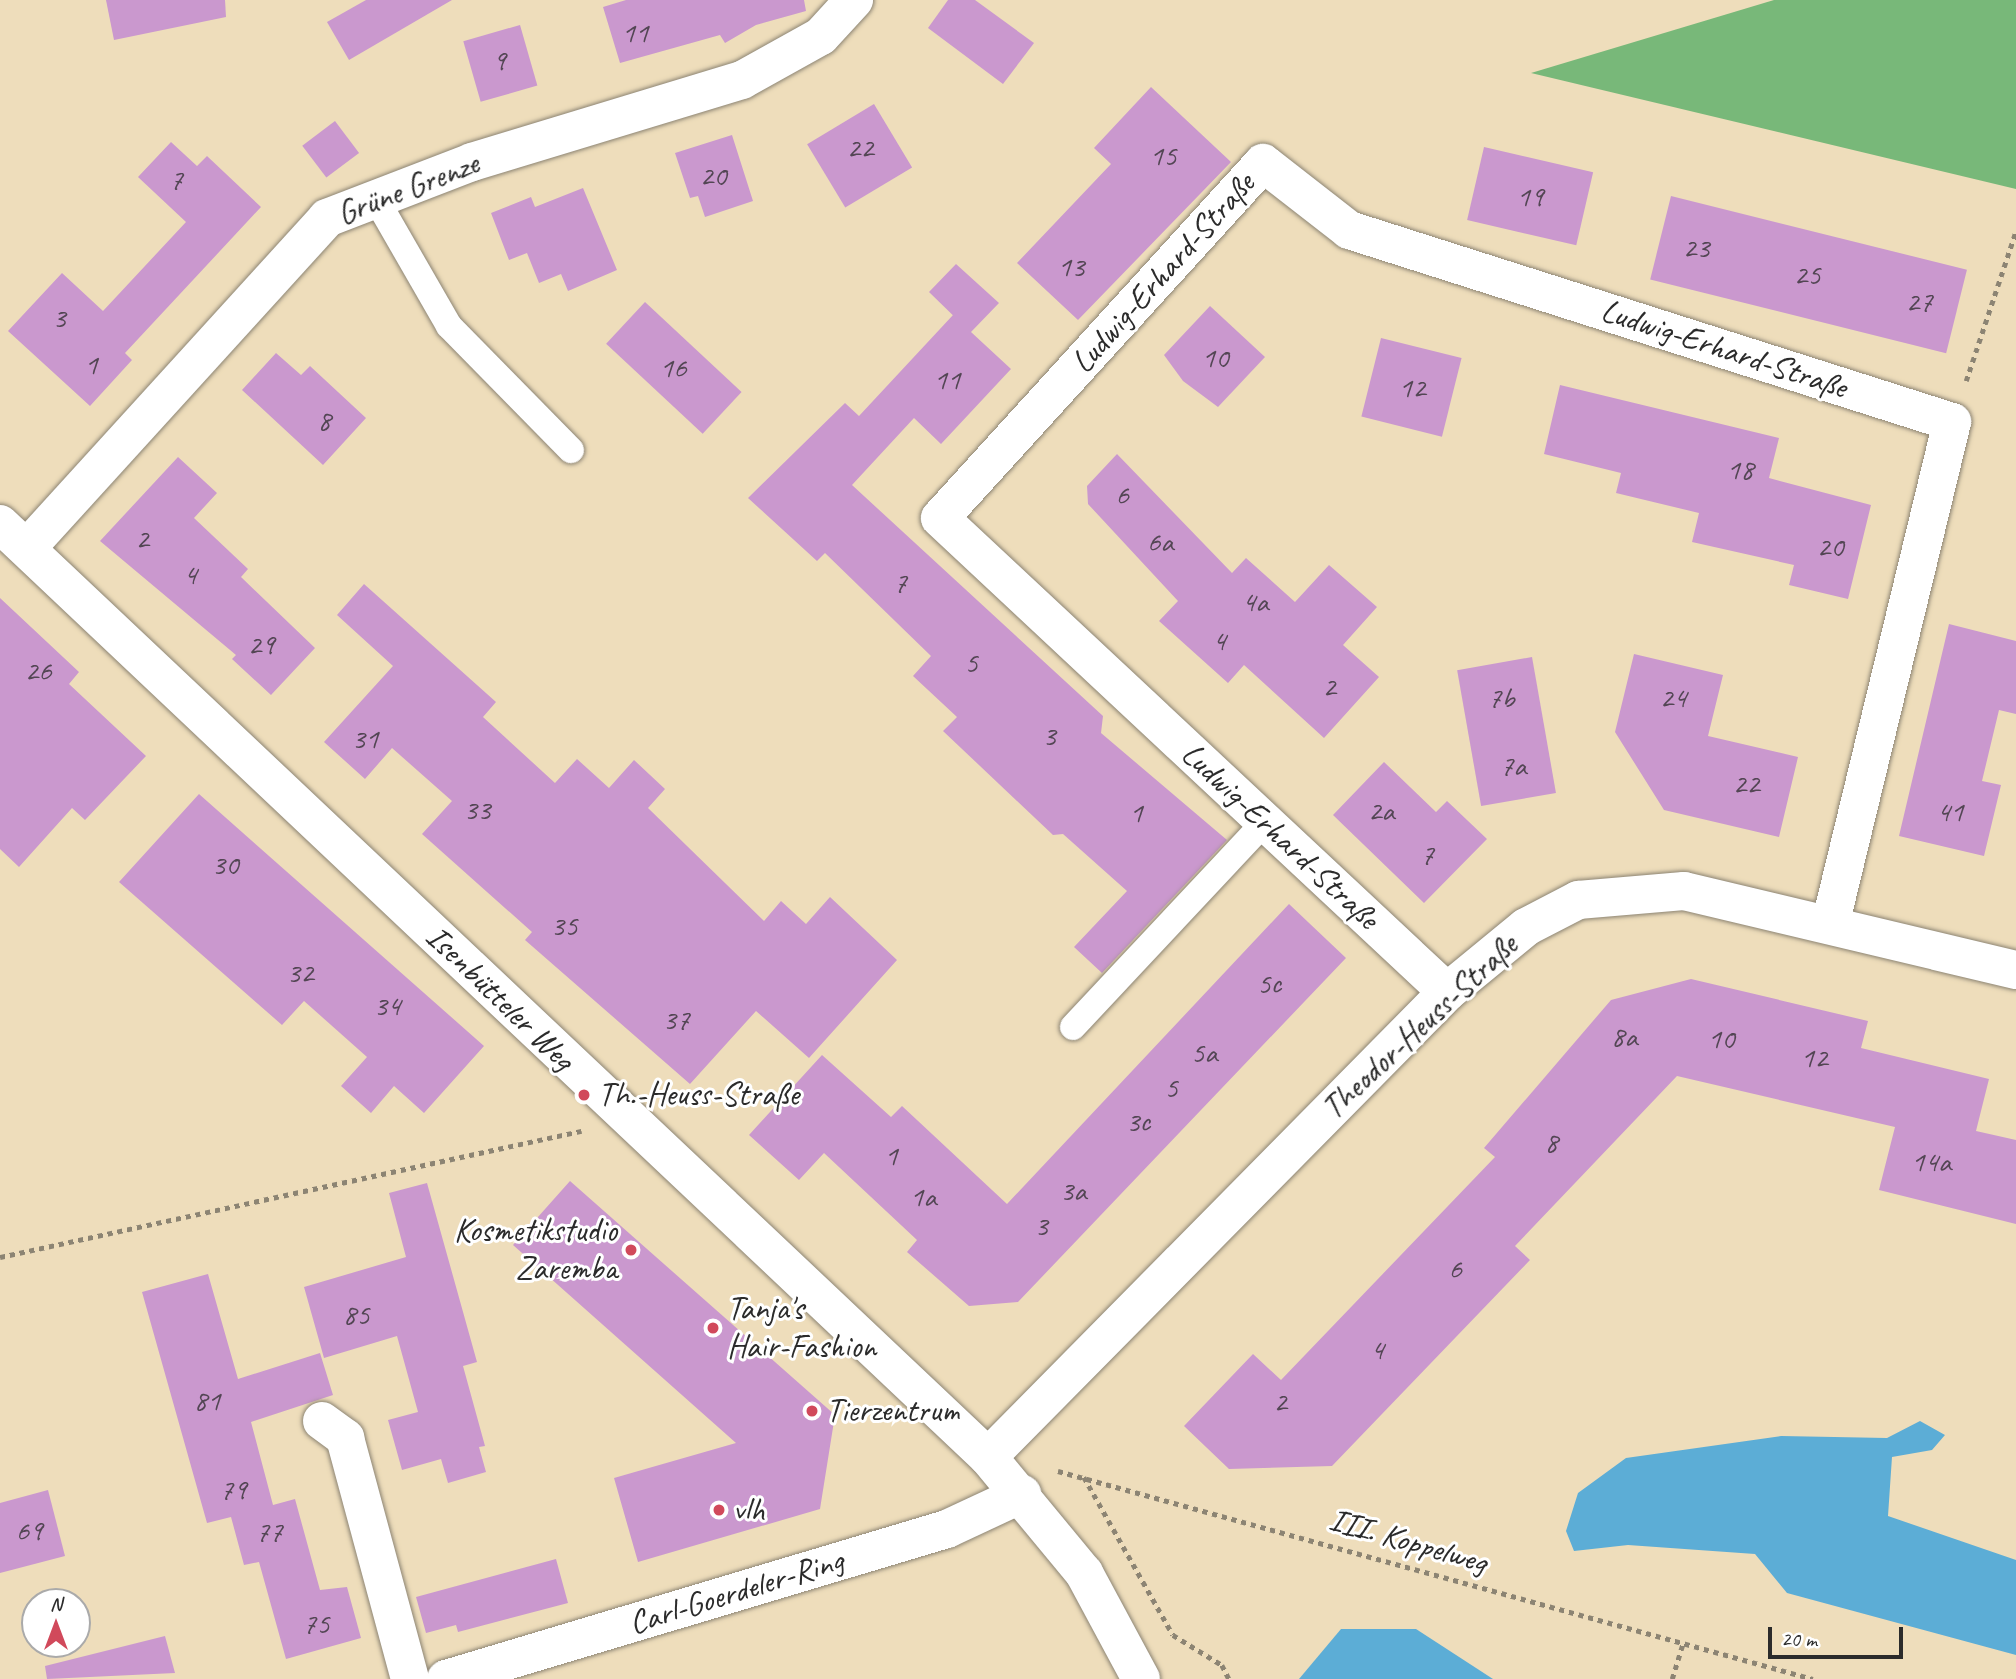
<!DOCTYPE html>
<html>
<head>
<meta charset="utf-8">
<style>
	body { margin:0 }
	#map { position:relative; width:2016px; height:1679px; overflow:hidden; background:#edb; font-family:Caveat,sans-serif }
	div>[style] { position:absolute }
	[style*='--x'] { left:calc(var(--x)*1px); top:calc(var(--y)*1px); width:calc(var(--w)*1px); rotate:calc(var(--a)*1deg) }
	.forest>* { inset:0; background:#78b879 }
	.water>* { inset:0; background:#5cadd6 }
	.building>* { inset:0; background:#ca98ce; transform-origin:0 0 }
	.path>* { height:4.5px; margin-top:-2.25px; transform-origin:0; background:repeating-linear-gradient(90deg,#8c8473 0 5px,transparent 0 10px) }
	.roads { filter:drop-shadow(0 0 2px #8c8473) drop-shadow(0 0 2px #8c8473) }
	.service>* { height:26px; margin:-13px; padding:0 13px; transform-origin:13px; border-radius:13px; background:#fff }
	.minor>* { height:38px; margin:-19px; padding:0 19px; transform-origin:19px; border-radius:19px; background:#fff }
	.dots>* { width:19px; height:19px; translate:-50% -50%; box-sizing:border-box; border:4px solid #fff; border-radius:50% }
	span { translate:-50% -50%; white-space:nowrap; text-align:center; line-height:1.15; -webkit-text-stroke:6px #fff; paint-order:stroke }
	.number-label { font-size:30px; color:#534654 }
	.number-label span { -webkit-text-stroke-width:0 }
	.street-label { font-size:33px; color:#2b2b2b }
	.poi-label { font-size:33px; color:#2b2b2b }
	.left { translate:0 -50%; text-align:left }
	.right { translate:-100% -50%; text-align:right }
	.north { position:absolute; left:21px; top:1588px; width:70px; height:70px; box-sizing:border-box; background:#fff; border:2px solid #aaa; border-radius:50%; rotate:0deg; font-size:19px; font-weight:700; line-height:28px; text-align:center; color:#2b2b2b }
	.north::after { content:''; display:block; margin:auto; width:24px; height:32px; background:#d1495b; clip-path:polygon(50% 0,100% 100%,50% 72%,0 100%) }
	.scale { position:absolute; left:1768px; top:1627px; width:135px; height:32px; box-sizing:border-box; border:4px solid #2b2b2b; border-top:0; padding-left:9px; font-size:21px; line-height:24px; white-space:nowrap; color:#2b2b2b; -webkit-text-stroke:5px #fff; paint-order:stroke }
</style>
</head>
<body>
<div id="map">
	<div class="forest">
		<div style="clip-path:polygon(1774px 0,2016px 0,2016px 189px,1531px 73px)"></div>
	</div>
	<div class="water">
		<div style="clip-path:polygon(1920px 1421px,1945px 1435px,1932px 1450px,1892px 1457px,1888px 1516px,2016px 1560px,2016px 1655px,1787px 1593px,1755px 1554px,1628px 1545px,1574px 1551px,1566px 1531px,1578px 1493px,1626px 1458px,1781px 1436px,1887px 1438px)"></div>
		<div style="clip-path:polygon(1341px 1629px,1416px 1629px,1493px 1679px,1299px 1679px)"></div>
	</div>
	<div class="building">
		<div style="clip-path:polygon(106px 0,225px 0,226px 17px,114px 40px)"></div>
		<div style="clip-path:polygon(366px 0,452px 0,349px 60px,327px 22px)"></div>
		<div style="clip-path:polygon(626px 0,804px 0,806px 11px,756px 25px,725px 43px,720px 35px,620px 63px,603px 7px)"></div>
		<div style="clip-path:polygon(948px 0,975px 0,1034px 43px,1003px 84px,928px 28px)"></div>
		<div style="left:520px;top:25px;width:63px;height:59px;rotate:74deg"></div>
		<div style="clip-path:polygon(1151px 87px,1231px 162px,1078px 320px,1017px 263px,1111px 164px,1094px 148px)"></div>
		<div style="left:874px;top:104px;width:74px;height:78px;rotate:59deg"></div>
		<div style="left:335px;top:121px;width:40px;height:41px;rotate:53deg"></div>
		<div style="clip-path:polygon(732px 135px,753px 201px,705px 217px,698px 196px,690px 198px,675px 153px)"></div>
		<div style="clip-path:polygon(171px 142px,197px 166px,207px 156px,261px 207px,125px 353px,132px 360px,90px 406px,8px 331px,62px 273px,103px 311px,186px 222px,138px 177px)"></div>
		<div style="left:1484px;top:147px;width:112px;height:75px;rotate:13deg"></div>
		<div style="clip-path:polygon(583px 188px,617px 270px,568px 291px,561px 274px,539px 283px,527px 253px,509px 260px,491px 213px,531px 197px,535px 207px)"></div>
		<div style="left:1671px;top:196px;width:305px;height:86px;rotate:14deg"></div>
		<div style="clip-path:polygon(956px 264px,999px 303px,971px 332px,1011px 369px,941px 444px,914px 418px,852px 485px,1103px 716px,1101px 733px,1227px 840px,1102px 973px,1074px 947px,1127px 891px,1063px 834px,1053px 835px,943px 731px,957px 717px,913px 676px,931px 656px,825px 553px,817px 561px,748px 498px,845px 403px,859px 416px,953px 315px,966px 328px,929px 292px)"></div>
		<div style="left:645px;top:302px;width:132px;height:57px;rotate:43deg"></div>
		<div style="clip-path:polygon(1210px 306px,1265px 357px,1218px 407px,1183px 381px,1164px 355px)"></div>
		<div style="left:1381px;top:338px;width:83px;height:81px;rotate:14deg"></div>
		<div style="clip-path:polygon(276px 353px,301px 375px,310px 366px,366px 418px,323px 465px,242px 390px)"></div>
		<div style="clip-path:polygon(1560px 385px,1779px 438px,1769px 478px,1871px 505px,1848px 599px,1789px 585px,1794px 565px,1692px 542px,1699px 513px,1616px 493px,1621px 473px,1544px 454px)"></div>
		<div style="clip-path:polygon(1117px 454px,1232px 573px,1246px 558px,1295px 602px,1329px 565px,1377px 607px,1343px 645px,1379px 677px,1324px 738px,1244px 665px,1228px 683px,1159px 621px,1178px 601px,1088px 504px,1087px 486px)"></div>
		<div style="clip-path:polygon(178px 457px,217px 493px,194px 518px,248px 569px,241px 577px,315px 648px,271px 695px,232px 659px,236px 655px,100px 541px)"></div>
		<div style="clip-path:polygon(364px 584px,496px 702px,483px 717px,555px 783px,577px 759px,609px 788px,634px 760px,665px 789px,648px 808px,764px 921px,781px 901px,806px 924px,830px 897px,897px 960px,809px 1058px,756px 1011px,690px 1084px,525px 940px,532px 932px,422px 834px,452px 801px,392px 748px,365px 779px,324px 742px,393px 666px,337px 615px)"></div>
		<div style="clip-path:polygon(0 598px,79px 672px,69px 684px,146px 756px,85px 820px,72px 808px,19px 867px,0 849px)"></div>
		<div style="clip-path:polygon(1949px 624px,2016px 641px,2016px 714px,1999px 710px,1982px 781px,2001px 785px,1984px 856px,1899px 836px)"></div>
		<div style="clip-path:polygon(1634px 654px,1723px 675px,1708px 736px,1798px 757px,1779px 837px,1664px 810px,1615px 732px)"></div>
		<div style="left:1532px;top:657px;width:138px;height:76px;rotate:80deg"></div>
		<div style="clip-path:polygon(1384px 762px,1436px 812px,1447px 801px,1487px 839px,1424px 903px,1333px 815px)"></div>
		<div style="clip-path:polygon(199px 794px,484px 1046px,424px 1113px,394px 1086px,371px 1113px,341px 1086px,367px 1057px,304px 1001px,282px 1025px,119px 882px)"></div>
		<div style="clip-path:polygon(1289px 904px,1346px 958px,1018px 1302px,969px 1306px,907px 1252px,917px 1240px,824px 1153px,799px 1180px,749px 1135px,822px 1055px,891px 1117px,902px 1106px,1007px 1204px)"></div>
		<div style="clip-path:polygon(1691px 979px,1868px 1021px,1861px 1048px,1989px 1079px,1976px 1131px,2016px 1140px,2016px 1224px,1879px 1190px,1895px 1127px,1677px 1076px,1515px 1246px,1530px 1260px,1332px 1466px,1229px 1469px,1184px 1426px,1253px 1354px,1281px 1380px,1495px 1157px,1484px 1148px,1611px 1000px)"></div>
		<div style="clip-path:polygon(570px 1181px,835px 1415px,820px 1509px,638px 1562px,614px 1478px,736px 1443px,513px 1245px)"></div>
		<div style="clip-path:polygon(427px 1183px,477px 1362px,463px 1366px,485px 1446px,479px 1447px,486px 1472px,448px 1483px,441px 1459px,402px 1470px,388px 1420px,418px 1412px,397px 1336px,324px 1358px,304px 1287px,406px 1257px,389px 1193px)"></div>
		<div style="clip-path:polygon(208px 1274px,238px 1379px,320px 1353px,333px 1395px,251px 1422px,273px 1505px,295px 1499px,320px 1590px,347px 1587px,361px 1638px,286px 1659px,259px 1562px,244px 1565px,231px 1517px,207px 1523px,142px 1292px)"></div>
		<div style="clip-path:polygon(48px 1490px,65px 1556px,0 1573px,0 1503px)"></div>
		<div style="clip-path:polygon(556px 1559px,568px 1603px,458px 1632px,456px 1625px,426px 1633px,416px 1597px)"></div>
		<div style="clip-path:polygon(165px 1636px,175px 1673px,47px 1679px,45px 1666px)"></div>
	</div>
	<div class="path">
		<div style="--x:1966;--y:381;--w:158;--a:-71.6"></div>
		<div style="--x:0;--y:1257;--w:595;--a:-12.24"></div>
		<div style="--x:1058;--y:1471;--w:783;--a:15.4"></div>
		<div style="--x:1084;--y:1477;--w:181;--a:60.6"></div>
		<div style="--x:1173;--y:1635;--w:57;--a:31.5"></div>
		<div style="--x:1222;--y:1665;--w:16;--a:63"></div>
		<div style="--x:1672;--y:1679;--w:38;--a:-73"></div>
	</div>
	<div class="roads">
		<div class="service">
			<div style="--x:376;--y:199;--w:146;--a:60.1"></div>
			<div style="--x:449;--y:326;--w:174;--a:45.5"></div>
			<div style="--x:1073;--y:1027;--w:281;--a:-46.9"></div>
		</div>
		<div class="minor">
			<div style="--x:0;--y:524;--w:1359;--a:43.36"></div>
			<div style="--x:988;--y:1457;--w:151;--a:50.4"></div>
			<div style="--x:1084;--y:1573;--w:120;--a:61.7"></div>
			<div style="--x:27;--y:548;--w:446;--a:-47.7"></div>
			<div style="--x:327;--y:218;--w:155;--a:-21.1"></div>
			<div style="--x:472;--y:162;--w:282;--a:-16.9"></div>
			<div style="--x:742;--y:80;--w:90;--a:-29.1"></div>
			<div style="--x:821;--y:36;--w:49;--a:-47.5"></div>
			<div style="--x:1447;--y:992;--w:694;--a:-136.93"></div>
			<div style="--x:940;--y:518;--w:480;--a:-47.7"></div>
			<div style="--x:1263;--y:163;--w:109;--a:37.9"></div>
			<div style="--x:1349;--y:230;--w:633;--a:17.66"></div>
			<div style="--x:1952;--y:422;--w:513;--a:103.63"></div>
			<div style="--x:322;--y:1421;--w:29;--a:36"></div>
			<div style="--x:345;--y:1438;--w:250;--a:74.9"></div>
			<div style="--x:988;--y:1457;--w:653;--a:-45.37"></div>
			<div style="--x:1447;--y:992;--w:102;--a:-39.4"></div>
			<div style="--x:1526;--y:927;--w:59;--a:-27.4"></div>
			<div style="--x:1578;--y:900;--w:106;--a:-4.9"></div>
			<div style="--x:1684;--y:891;--w:341;--a:13.4"></div>
			<div style="--x:446;--y:1679;--w:523;--a:-16.67"></div>
			<div style="--x:947;--y:1529;--w:83;--a:-25"></div>
		</div>
	</div>
	<div class="dots">
		<div style="left:584px;top:1095px;background:#d1495b"></div>
		<div style="left:631px;top:1250px;background:#d1495b"></div>
		<div style="left:713px;top:1328px;background:#d1495b"></div>
		<div style="left:812px;top:1411px;background:#d1495b"></div>
		<div style="left:719px;top:1510px;background:#d1495b"></div>
	</div>
	<div class="number-label">
		<span style="left:635px;top:32px">11</span>
		<span style="left:499px;top:60px">9</span>
		<span style="left:860px;top:147px">22</span>
		<span style="left:1163px;top:155px">15</span>
		<span style="left:713px;top:175px">20</span>
		<span style="left:176px;top:179px">7</span>
		<span style="left:1530px;top:196px">19</span>
		<span style="left:1696px;top:247px">23</span>
		<span style="left:1071px;top:266px">13</span>
		<span style="left:1807px;top:274px">25</span>
		<span style="left:1919px;top:301px">27</span>
		<span style="left:59px;top:317px">3</span>
		<span style="left:1215px;top:357px">10</span>
		<span style="left:91px;top:364px">1</span>
		<span style="left:673px;top:367px">16</span>
		<span style="left:947px;top:379px">11</span>
		<span style="left:1412px;top:387px">12</span>
		<span style="left:324px;top:420px">8</span>
		<span style="left:1740px;top:469px">18</span>
		<span style="left:1122px;top:494px">6</span>
		<span style="left:142px;top:538px">2</span>
		<span style="left:1160px;top:541px">6a</span>
		<span style="left:1830px;top:546px">20</span>
		<span style="left:190px;top:574px">4</span>
		<span style="left:900px;top:582px">7</span>
		<span style="left:1255px;top:601px">4a</span>
		<span style="left:1219px;top:640px">4</span>
		<span style="left:261px;top:644px">29</span>
		<span style="left:971px;top:662px">5</span>
		<span style="left:38px;top:670px">26</span>
		<span style="left:1329px;top:686px">2</span>
		<span style="left:1501px;top:697px">7b</span>
		<span style="left:1673px;top:697px">24</span>
		<span style="left:1049px;top:735px">3</span>
		<span style="left:365px;top:738px">31</span>
		<span style="left:1513px;top:765px">7a</span>
		<span style="left:1746px;top:783px">22</span>
		<span style="left:477px;top:809px">33</span>
		<span style="left:1381px;top:810px">2a</span>
		<span style="left:1950px;top:811px">41</span>
		<span style="left:1136px;top:812px">1</span>
		<span style="left:1427px;top:854px">7</span>
		<span style="left:225px;top:864px">30</span>
		<span style="left:564px;top:925px">35</span>
		<span style="left:300px;top:972px">32</span>
		<span style="left:1269px;top:983px">5c</span>
		<span style="left:387px;top:1005px">34</span>
		<span style="left:676px;top:1019px">37</span>
		<span style="left:1624px;top:1036px">8a</span>
		<span style="left:1721px;top:1038px">10</span>
		<span style="left:1204px;top:1052px">5a</span>
		<span style="left:1814px;top:1057px">12</span>
		<span style="left:1171px;top:1087px">5</span>
		<span style="left:1138px;top:1121px">3c</span>
		<span style="left:1551px;top:1142px">8</span>
		<span style="left:891px;top:1155px">1</span>
		<span style="left:1931px;top:1161px">14a</span>
		<span style="left:1073px;top:1190px">3a</span>
		<span style="left:923px;top:1196px">1a</span>
		<span style="left:1041px;top:1225px">3</span>
		<span style="left:1455px;top:1268px">6</span>
		<span style="left:356px;top:1314px">85</span>
		<span style="left:1377px;top:1349px">4</span>
		<span style="left:207px;top:1400px">81</span>
		<span style="left:1280px;top:1401px">2</span>
		<span style="left:233px;top:1489px">79</span>
		<span style="left:29px;top:1530px">69</span>
		<span style="left:269px;top:1531px">77</span>
		<span style="left:316px;top:1623px">75</span>
	</div>
	<div class="street-label">
		<span style="left:408px;top:189px;rotate:-21deg">Grüne Grenze</span>
		<span style="left:1163px;top:273px;rotate:-48deg">Ludwig-Erhard-Straße</span>
		<span style="left:1724px;top:349px;rotate:18deg">Ludwig-Erhard-Straße</span>
		<span style="left:1280px;top:836px;rotate:43deg">Ludwig-Erhard-Straße</span>
		<span style="left:500px;top:998px;rotate:44deg">Isenbütteler Weg</span>
		<span style="left:1420px;top:1027px;rotate:-43deg">Theodor-Heuss-Straße</span>
		<span style="left:1408px;top:1541px;rotate:16deg">III. Koppelweg</span>
		<span style="left:736px;top:1592px;rotate:-17deg">Carl-Goerdeler-Ring</span>
	</div>
	<div class="poi-label">
		<span class="left" style="left:598px;top:1095px">Th.-Heuss-Straße</span>
		<span class="right" style="left:617px;top:1250px">Kosmetikstudio<br>Zaremba</span>
		<span class="left" style="left:727px;top:1328px">Tanja's<br>Hair-Fashion</span>
		<span class="left" style="left:826px;top:1411px">Tierzentrum</span>
		<span class="left" style="left:733px;top:1510px">vlh</span>
	</div>
	<div class="north">N</div>
	<div class="scale">20 m</div>
</div>
</body>
</html>
